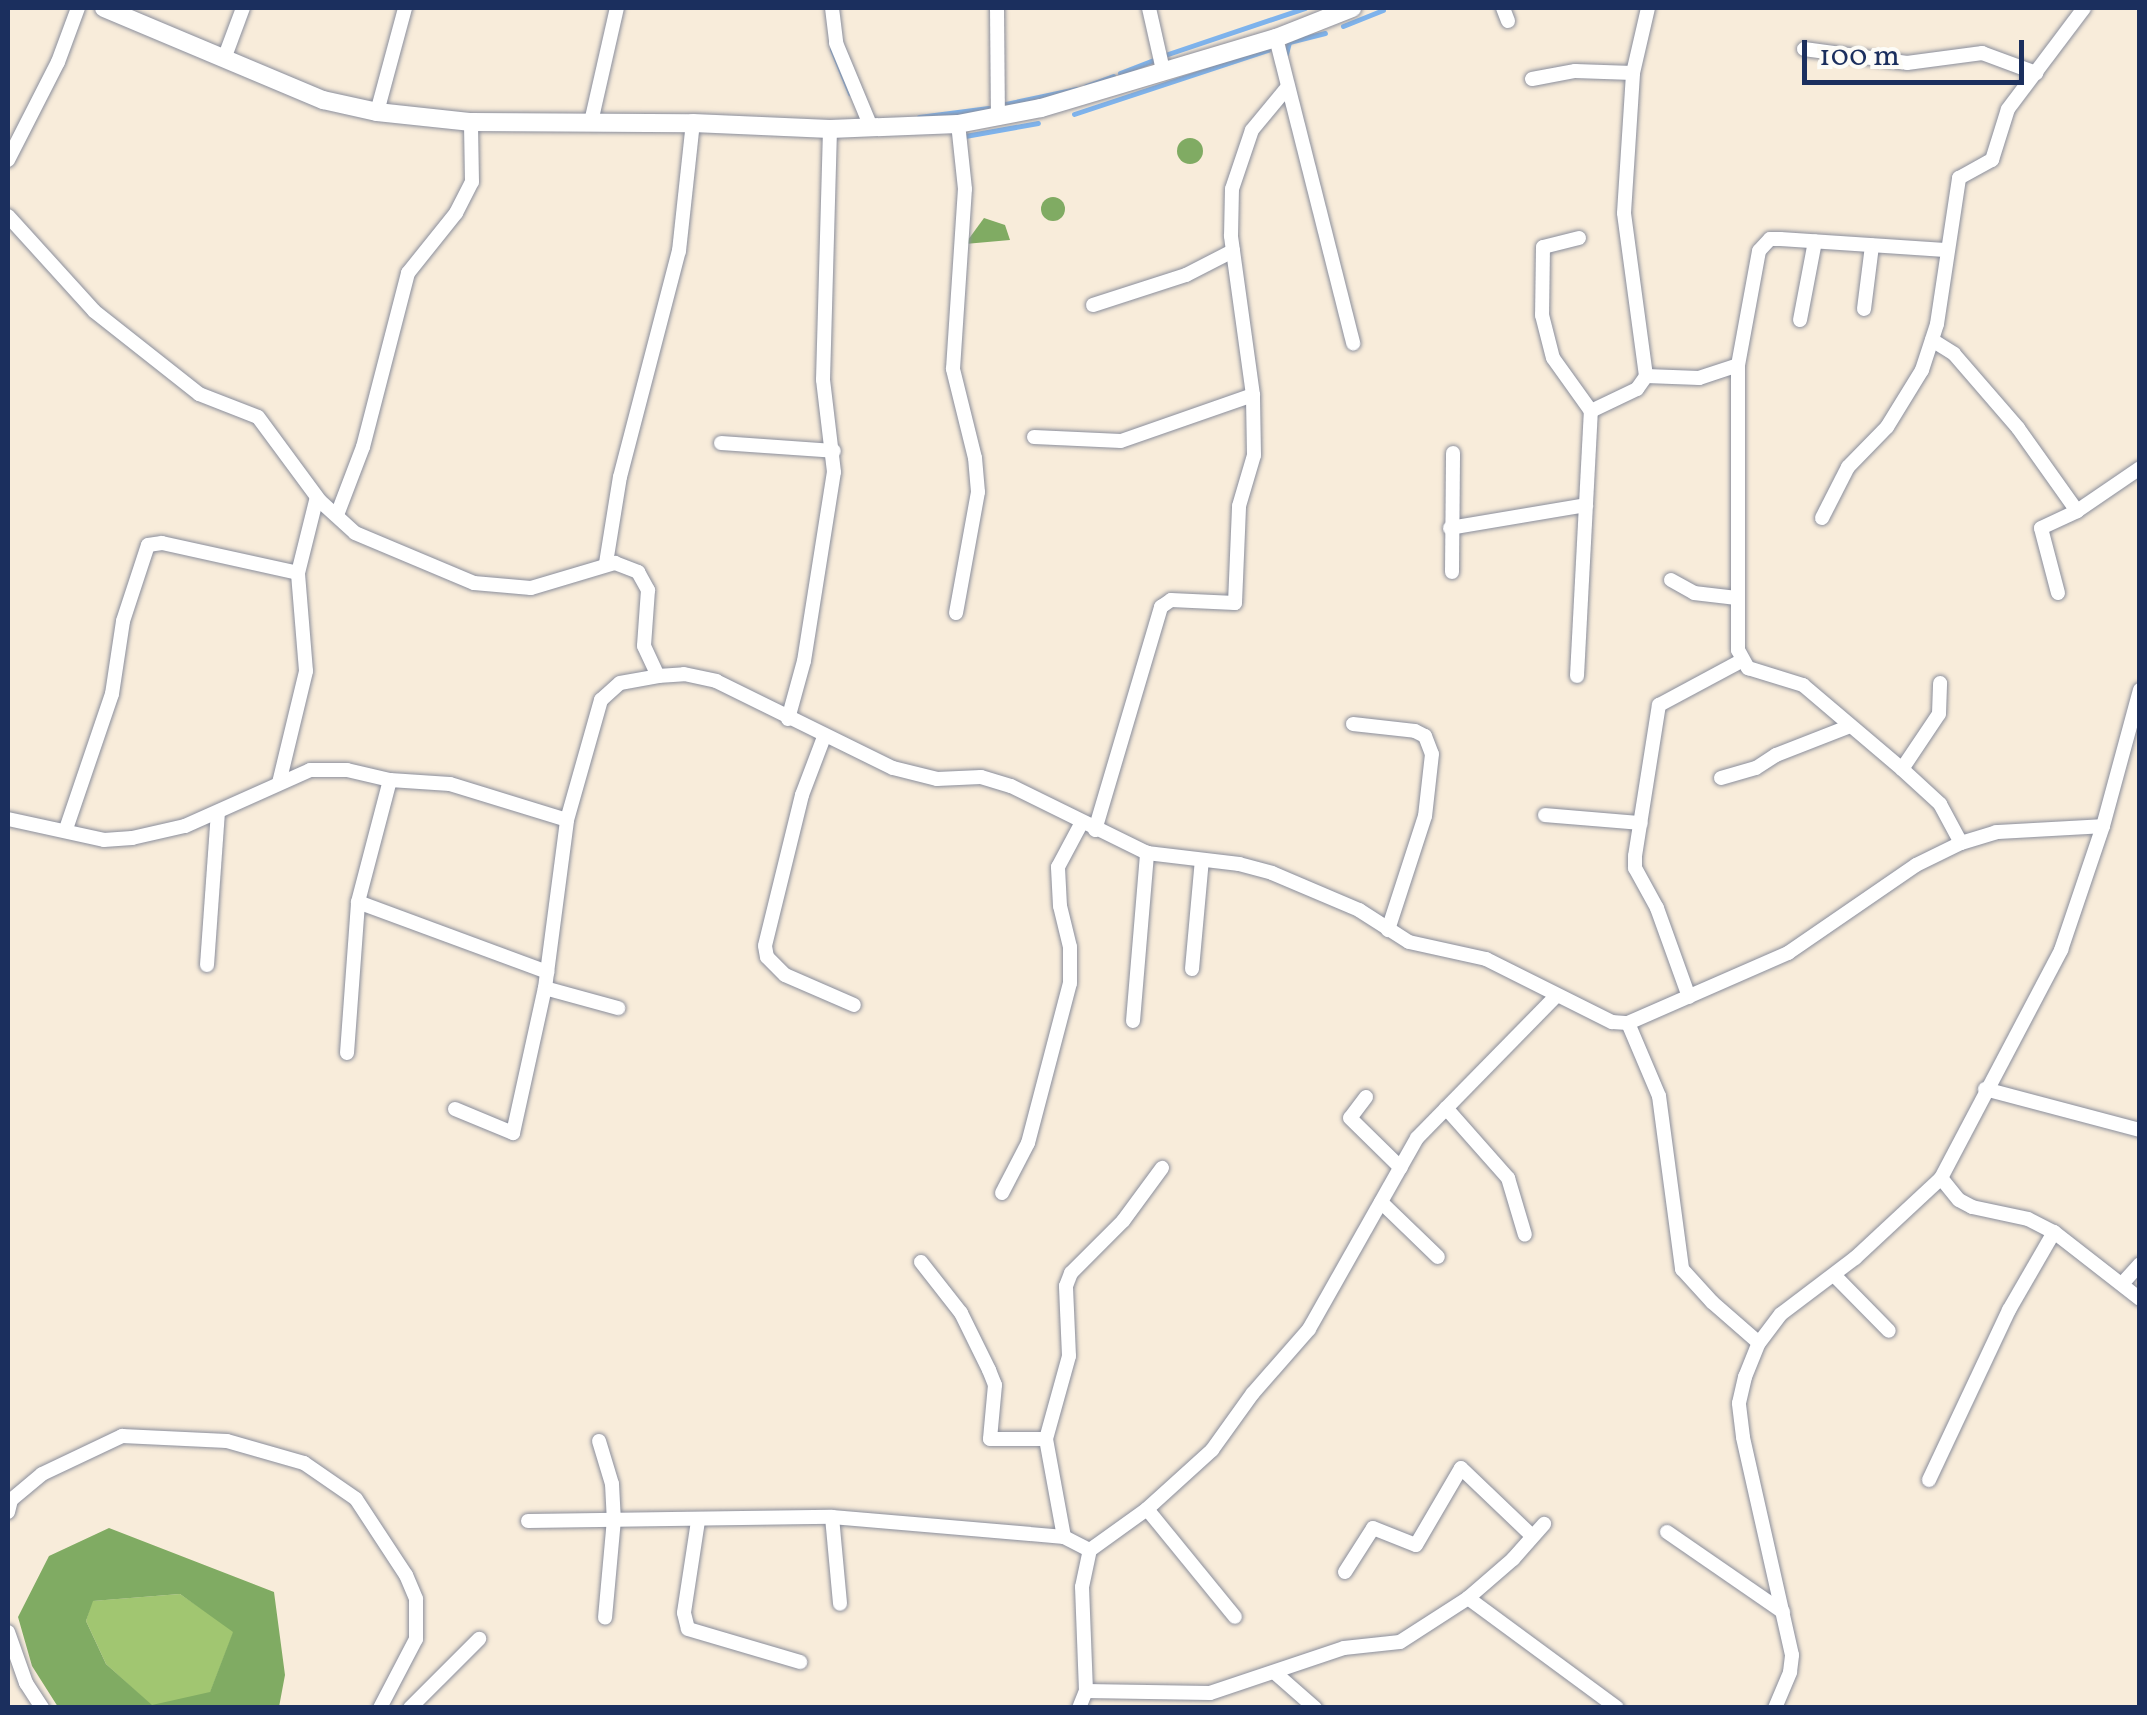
<!DOCTYPE html>
<html>
<head>
<meta charset="utf-8">
<style>
	body { margin:0 }
	#map { position:relative; width:2147px; height:1715px; overflow:hidden; background:#f8ecda; font-family:Vollkorn,serif }
	div>[style] { position:absolute }
	[style*='--x'] { left:calc(var(--x)*1px); top:calc(var(--y)*1px); width:calc(var(--w)*1px); rotate:calc(var(--a)*1deg) }
	.green>* { inset:0; background:#a1c671 }
	.forest>* { inset:0; background:#80ab63 }
	.round { border-radius:50% }
	.stream>* { height:5px; margin:-2.5px; padding:0 2.5px; transform-origin:2.5px; border-radius:2.5px; background:#7eb3ec }
	.roads { filter:drop-shadow(0 0 2px #8a8e9c) drop-shadow(0 0 2px #8a8e9c) }
	.minor>* { height:14px; margin:-7px; padding:0 7px; transform-origin:7px; border-radius:7px; background:#fff }
	.tertiary>* { height:18px; margin:-9px; padding:0 9px; transform-origin:9px; border-radius:9px; background:#fff }
	span { translate:-50% -50%; white-space:nowrap; text-align:center; line-height:1.15; -webkit-text-stroke:9px #fdfcf7; paint-order:stroke }
	.frame { position:absolute; inset:0; border:10px solid #1b2f5e; pointer-events:none }
	.scale { position:absolute; left:1802px; top:40px; width:222px; height:45px; box-sizing:border-box; border:5px solid #1b2f5e; border-top:0; padding-left:12px; font-size:30px; line-height:35px; white-space:nowrap; color:#1b2f5e; -webkit-text-stroke:8px #fdfcf7; paint-order:stroke }
</style>
</head>
<body>
<div id="map">
	<div class="green">
		<div style="clip-path:polygon(180px 1594px,234px 1631px,210px 1693px,152px 1706px,106px 1664px,86px 1621px,92px 1601px)"></div>
	</div>
	<div class="forest">
		<div class="round" style="left:1177px;top:138px;width:26px;height:26px"></div>
		<div class="round" style="left:1041px;top:197px;width:24px;height:24px"></div>
		<div style="clip-path:polygon(984px 218px,1005px 225px,1010px 240px,965px 244px)"></div>
		<div style="clip-path:polygon(evenodd,109px 1528px,274px 1592px,285px 1675px,279px 1707px,58px 1707px,32px 1666px,18px 1617px,49px 1556px,109px 1528px,180px 1594px,233px 1632px,210px 1692px,152px 1705px,106px 1664px,86px 1621px,93px 1601px,180px 1594px)"></div>
	</div>
	<div class="stream">
		<div style="--x:1343;--y:26;--w:43;--a:-21.8"></div>
		<div style="--x:832;--y:49;--w:48;--a:67.8"></div>
		<div style="--x:1286;--y:54;--w:12;--a:-76"></div>
		<div style="--x:1289;--y:42;--w:37;--a:-14"></div>
		<div style="--x:1165;--y:55;--w:148;--a:-18.6"></div>
		<div style="--x:1120;--y:73;--w:40;--a:-21"></div>
		<div style="--x:1086;--y:86;--w:29;--a:-20"></div>
		<div style="--x:1001;--y:105;--w:77;--a:-12"></div>
		<div style="--x:1074;--y:114;--w:204;--a:-18.3"></div>
		<div style="--x:919;--y:117;--w:70;--a:-7.4"></div>
		<div style="--x:965;--y:136;--w:74;--a:-10.1"></div>
	</div>
	<div class="roads">
		<div class="minor">
			<div style="--x:832;--y:8;--w:35;--a:83"></div>
			<div style="--x:836;--y:43;--w:91;--a:67.4"></div>
			<div style="--x:997;--y:8;--w:110;--a:89.5"></div>
			<div style="--x:1149;--y:8;--w:64;--a:77.3"></div>
			<div style="--x:1503;--y:8;--w:14;--a:69"></div>
			<div style="--x:1276;--y:38;--w:315;--a:75.8"></div>
			<div style="--x:1804;--y:49;--w:104;--a:7.7"></div>
			<div style="--x:1907;--y:63;--w:76;--a:-7.6"></div>
			<div style="--x:1982;--y:53;--w:58;--a:20.3"></div>
			<div style="--x:224;--y:59;--w:54;--a:-69.6"></div>
			<div style="--x:1532;--y:79;--w:44;--a:-10.5"></div>
			<div style="--x:1575;--y:71;--w:58;--a:2"></div>
			<div style="--x:377;--y:112;--w:108;--a:-74.9"></div>
			<div style="--x:591;--y:122;--w:117;--a:-77.2"></div>
			<div style="--x:8;--y:160;--w:110;--a:-63"></div>
			<div style="--x:58;--y:62;--w:58;--a:-69.7"></div>
			<div style="--x:8;--y:216;--w:128;--a:47.8"></div>
			<div style="--x:94;--y:311;--w:134;--a:38.3"></div>
			<div style="--x:199;--y:394;--w:63;--a:21.3"></div>
			<div style="--x:258;--y:417;--w:104;--a:53.6"></div>
			<div style="--x:320;--y:501;--w:47;--a:42.4"></div>
			<div style="--x:355;--y:533;--w:129;--a:22.8"></div>
			<div style="--x:474;--y:583;--w:57;--a:5"></div>
			<div style="--x:531;--y:588;--w:88;--a:-16.6"></div>
			<div style="--x:615;--y:563;--w:25;--a:21"></div>
			<div style="--x:638;--y:572;--w:21;--a:61"></div>
			<div style="--x:648;--y:590;--w:56;--a:94.1"></div>
			<div style="--x:644;--y:646;--w:33;--a:65"></div>
			<div style="--x:1579;--y:238;--w:37;--a:166"></div>
			<div style="--x:1543;--y:247;--w:68;--a:90.8"></div>
			<div style="--x:1542;--y:315;--w:44;--a:75.7"></div>
			<div style="--x:1553;--y:358;--w:65;--a:54.4"></div>
			<div style="--x:1945;--y:250;--w:165;--a:-176.2"></div>
			<div style="--x:1780;--y:239;--w:10;--a:180"></div>
			<div style="--x:1770;--y:239;--w:16;--a:133"></div>
			<div style="--x:1759;--y:251;--w:116;--a:100.4"></div>
			<div style="--x:1738;--y:365;--w:285;--a:90"></div>
			<div style="--x:1738;--y:650;--w:21;--a:61"></div>
			<div style="--x:1748;--y:668;--w:58;--a:17.2"></div>
			<div style="--x:1803;--y:685;--w:130;--a:40.3"></div>
			<div style="--x:1902;--y:769;--w:52;--a:42.6"></div>
			<div style="--x:1940;--y:804;--w:44;--a:61.7"></div>
			<div style="--x:1093;--y:305;--w:98;--a:-17.9"></div>
			<div style="--x:1186;--y:275;--w:53;--a:-27.1"></div>
			<div style="--x:1864;--y:309;--w:64;--a:-82.8"></div>
			<div style="--x:1800;--y:320;--w:80;--a:-79.2"></div>
			<div style="--x:1932;--y:340;--w:26;--a:32"></div>
			<div style="--x:1954;--y:354;--w:98;--a:49.1"></div>
			<div style="--x:2018;--y:428;--w:102;--a:54.6"></div>
			<div style="--x:1646;--y:376;--w:53;--a:2.2"></div>
			<div style="--x:1699;--y:378;--w:41;--a:-18.4"></div>
			<div style="--x:1034;--y:437;--w:87;--a:2.6"></div>
			<div style="--x:1121;--y:441;--w:140;--a:-19.2"></div>
			<div style="--x:721;--y:443;--w:113;--a:4"></div>
			<div style="--x:337;--y:515;--w:73;--a:-69.1"></div>
			<div style="--x:363;--y:447;--w:180;--a:-75.5"></div>
			<div style="--x:408;--y:273;--w:77;--a:-51.3"></div>
			<div style="--x:456;--y:213;--w:35;--a:-63"></div>
			<div style="--x:472;--y:182;--w:60;--a:-91"></div>
			<div style="--x:1822;--y:518;--w:57;--a:-63"></div>
			<div style="--x:1848;--y:467;--w:56;--a:-45.7"></div>
			<div style="--x:1887;--y:427;--w:67;--a:-58.4"></div>
			<div style="--x:1922;--y:370;--w:48;--a:-71.9"></div>
			<div style="--x:1937;--y:324;--w:148;--a:-81.4"></div>
			<div style="--x:1959;--y:178;--w:38;--a:-29"></div>
			<div style="--x:1992;--y:160;--w:53;--a:-72.6"></div>
			<div style="--x:2008;--y:109;--w:126;--a:-53"></div>
			<div style="--x:1450;--y:528;--w:138;--a:-9.6"></div>
			<div style="--x:606;--y:563;--w:87;--a:-80.8"></div>
			<div style="--x:620;--y:477;--w:234;--a:-75.4"></div>
			<div style="--x:679;--y:251;--w:129;--a:-83.8"></div>
			<div style="--x:1452;--y:572;--w:119;--a:-89.5"></div>
			<div style="--x:1671;--y:580;--w:26;--a:29"></div>
			<div style="--x:1694;--y:593;--w:43;--a:6.6"></div>
			<div style="--x:2058;--y:593;--w:67;--a:-104.7"></div>
			<div style="--x:2041;--y:528;--w:40;--a:-25"></div>
			<div style="--x:2077;--y:511;--w:76;--a:-34.3"></div>
			<div style="--x:956;--y:613;--w:123;--a:-79.7"></div>
			<div style="--x:978;--y:492;--w:34;--a:-95"></div>
			<div style="--x:975;--y:458;--w:92;--a:-103.9"></div>
			<div style="--x:953;--y:369;--w:180;--a:-86.2"></div>
			<div style="--x:965;--y:189;--w:65;--a:-96.1"></div>
			<div style="--x:1577;--y:676;--w:265;--a:-87"></div>
			<div style="--x:1591;--y:411;--w:51;--a:-25.6"></div>
			<div style="--x:1637;--y:389;--w:16;--a:-55"></div>
			<div style="--x:1646;--y:376;--w:164;--a:-97.7"></div>
			<div style="--x:1624;--y:213;--w:140;--a:-86.3"></div>
			<div style="--x:1633;--y:73;--w:67;--a:-77"></div>
			<div style="--x:788;--y:719;--w:60;--a:-74.6"></div>
			<div style="--x:804;--y:661;--w:191;--a:-81"></div>
			<div style="--x:834;--y:472;--w:93;--a:-96.8"></div>
			<div style="--x:823;--y:380;--w:251;--a:-88.4"></div>
			<div style="--x:1353;--y:724;--w:62;--a:6.4"></div>
			<div style="--x:1415;--y:731;--w:11;--a:27"></div>
			<div style="--x:1425;--y:736;--w:19;--a:69"></div>
			<div style="--x:1432;--y:754;--w:62;--a:96.4"></div>
			<div style="--x:1425;--y:816;--w:120;--a:108"></div>
			<div style="--x:824;--y:737;--w:62;--a:110.8"></div>
			<div style="--x:802;--y:795;--w:155;--a:103.8"></div>
			<div style="--x:765;--y:946;--w:11;--a:80"></div>
			<div style="--x:767;--y:957;--w:25;--a:45"></div>
			<div style="--x:785;--y:975;--w:75;--a:23.5"></div>
			<div style="--x:1902;--y:769;--w:66;--a:-56.1"></div>
			<div style="--x:1939;--y:714;--w:31;--a:-88"></div>
			<div style="--x:1721;--y:778;--w:36;--a:-16"></div>
			<div style="--x:1756;--y:768;--w:24;--a:-33"></div>
			<div style="--x:1776;--y:755;--w:77;--a:-21.3"></div>
			<div style="--x:279;--y:783;--w:115;--a:-76.4"></div>
			<div style="--x:306;--y:671;--w:98;--a:-94.7"></div>
			<div style="--x:298;--y:573;--w:78;--a:-76"></div>
			<div style="--x:1545;--y:815;--w:96;--a:4.8"></div>
			<div style="--x:8;--y:819;--w:98;--a:12.3"></div>
			<div style="--x:104;--y:840;--w:28;--a:-4"></div>
			<div style="--x:132;--y:838;--w:54;--a:-12.8"></div>
			<div style="--x:185;--y:826;--w:137;--a:-24.1"></div>
			<div style="--x:310;--y:770;--w:37;--a:0"></div>
			<div style="--x:347;--y:770;--w:44;--a:13.1"></div>
			<div style="--x:66;--y:829;--w:143;--a:-71.2"></div>
			<div style="--x:112;--y:694;--w:74;--a:-81.4"></div>
			<div style="--x:123;--y:621;--w:80;--a:-71.8"></div>
			<div style="--x:148;--y:545;--w:14;--a:-8"></div>
			<div style="--x:162;--y:543;--w:139;--a:12.4"></div>
			<div style="--x:1095;--y:830;--w:233;--a:-73.5"></div>
			<div style="--x:1161;--y:607;--w:12;--a:-35"></div>
			<div style="--x:1171;--y:600;--w:64;--a:2.7"></div>
			<div style="--x:1235;--y:603;--w:97;--a:-87.6"></div>
			<div style="--x:1239;--y:506;--w:53;--a:-73.6"></div>
			<div style="--x:1254;--y:455;--w:60;--a:-91"></div>
			<div style="--x:1253;--y:395;--w:161;--a:-97.9"></div>
			<div style="--x:1231;--y:236;--w:47;--a:-88.8"></div>
			<div style="--x:1232;--y:189;--w:62;--a:-71.3"></div>
			<div style="--x:1252;--y:130;--w:53;--a:-50.3"></div>
			<div style="--x:358;--y:902;--w:202;--a:20.3"></div>
			<div style="--x:207;--y:965;--w:152;--a:-85.9"></div>
			<div style="--x:1192;--y:969;--w:109;--a:-84.8"></div>
			<div style="--x:545;--y:988;--w:76;--a:15.3"></div>
			<div style="--x:1689;--y:997;--w:95;--a:-109.8"></div>
			<div style="--x:1657;--y:908;--w:46;--a:-118.8"></div>
			<div style="--x:1635;--y:868;--w:12;--a:-90"></div>
			<div style="--x:1635;--y:856;--w:153;--a:-81"></div>
			<div style="--x:1659;--y:705;--w:93;--a:-28.2"></div>
			<div style="--x:1133;--y:1021;--w:169;--a:-85.2"></div>
			<div style="--x:1628;--y:1023;--w:79;--a:67"></div>
			<div style="--x:1659;--y:1096;--w:175;--a:82.4"></div>
			<div style="--x:1682;--y:1269;--w:45;--a:47.7"></div>
			<div style="--x:1712;--y:1302;--w:62;--a:41.1"></div>
			<div style="--x:347;--y:1053;--w:151;--a:-85.8"></div>
			<div style="--x:358;--y:902;--w:126;--a:-75.3"></div>
			<div style="--x:390;--y:780;--w:60;--a:3.8"></div>
			<div style="--x:450;--y:784;--w:122;--a:17.1"></div>
			<div style="--x:1985;--y:1089;--w:160;--a:14.8"></div>
			<div style="--x:1366;--y:1097;--w:26;--a:127"></div>
			<div style="--x:1350;--y:1118;--w:71;--a:44.4"></div>
			<div style="--x:1446;--y:1108;--w:94;--a:48.5"></div>
			<div style="--x:1508;--y:1178;--w:59;--a:73.4"></div>
			<div style="--x:455;--y:1109;--w:63;--a:22.5"></div>
			<div style="--x:513;--y:1133;--w:148;--a:-77.6"></div>
			<div style="--x:545;--y:988;--w:169;--a:-82.5"></div>
			<div style="--x:567;--y:820;--w:125;--a:-74.2"></div>
			<div style="--x:601;--y:700;--w:25;--a:-42"></div>
			<div style="--x:620;--y:683;--w:39;--a:-10"></div>
			<div style="--x:658;--y:676;--w:26;--a:-4"></div>
			<div style="--x:684;--y:674;--w:33;--a:12"></div>
			<div style="--x:716;--y:681;--w:197;--a:26.2"></div>
			<div style="--x:893;--y:768;--w:45;--a:14"></div>
			<div style="--x:937;--y:779;--w:44;--a:-2.6"></div>
			<div style="--x:981;--y:777;--w:31;--a:17"></div>
			<div style="--x:1011;--y:786;--w:152;--a:26.2"></div>
			<div style="--x:1147;--y:853;--w:93;--a:6.8"></div>
			<div style="--x:1239;--y:864;--w:34;--a:15"></div>
			<div style="--x:1272;--y:873;--w:95;--a:23"></div>
			<div style="--x:1359;--y:910;--w:59;--a:32.6"></div>
			<div style="--x:1409;--y:942;--w:79;--a:12.4"></div>
			<div style="--x:1486;--y:959;--w:141;--a:26.6"></div>
			<div style="--x:1612;--y:1022;--w:16;--a:4"></div>
			<div style="--x:1628;--y:1023;--w:175;--a:-23.6"></div>
			<div style="--x:1788;--y:953;--w:155;--a:-34.5"></div>
			<div style="--x:1916;--y:865;--w:50;--a:-26.1"></div>
			<div style="--x:1961;--y:843;--w:37;--a:-17"></div>
			<div style="--x:1996;--y:832;--w:107;--a:-3.2"></div>
			<div style="--x:1941;--y:1178;--w:28;--a:51"></div>
			<div style="--x:1959;--y:1200;--w:15;--a:28"></div>
			<div style="--x:1972;--y:1207;--w:57;--a:12.1"></div>
			<div style="--x:2028;--y:1219;--w:29;--a:27"></div>
			<div style="--x:2054;--y:1232;--w:109;--a:37.9"></div>
			<div style="--x:1002;--y:1193;--w:56;--a:-62.5"></div>
			<div style="--x:1028;--y:1143;--w:165;--a:-75.3"></div>
			<div style="--x:1070;--y:983;--w:36;--a:-90"></div>
			<div style="--x:1070;--y:947;--w:42;--a:-103.7"></div>
			<div style="--x:1060;--y:906;--w:39;--a:-93"></div>
			<div style="--x:1058;--y:867;--w:51;--a:-61.9"></div>
			<div style="--x:1381;--y:1202;--w:79;--a:44"></div>
			<div style="--x:921;--y:1262;--w:65;--a:51.9"></div>
			<div style="--x:961;--y:1313;--w:64;--a:63.8"></div>
			<div style="--x:989;--y:1370;--w:16;--a:68"></div>
			<div style="--x:995;--y:1385;--w:54;--a:95.3"></div>
			<div style="--x:990;--y:1439;--w:56;--a:0"></div>
			<div style="--x:1834;--y:1275;--w:78;--a:45.5"></div>
			<div style="--x:2122;--y:1284;--w:27;--a:-48"></div>
			<div style="--x:599;--y:1441;--w:45;--a:73.2"></div>
			<div style="--x:612;--y:1484;--w:35;--a:87"></div>
			<div style="--x:614;--y:1519;--w:99;--a:95.2"></div>
			<div style="--x:1929;--y:1480;--w:188;--a:-64.8"></div>
			<div style="--x:2009;--y:1310;--w:90;--a:-60"></div>
			<div style="--x:1147;--y:1509;--w:139;--a:50.8"></div>
			<div style="--x:8;--y:1512;--w:12;--a:-76"></div>
			<div style="--x:11;--y:1500;--w:40;--a:-40"></div>
			<div style="--x:42;--y:1474;--w:89;--a:-25.4"></div>
			<div style="--x:122;--y:1436;--w:105;--a:2.7"></div>
			<div style="--x:227;--y:1441;--w:80;--a:15.9"></div>
			<div style="--x:304;--y:1463;--w:63;--a:34.7"></div>
			<div style="--x:356;--y:1499;--w:91;--a:56.7"></div>
			<div style="--x:406;--y:1575;--w:26;--a:67"></div>
			<div style="--x:416;--y:1599;--w:40;--a:90"></div>
			<div style="--x:416;--y:1639;--w:78;--a:117.6"></div>
			<div style="--x:832;--y:1517;--w:87;--a:84.7"></div>
			<div style="--x:528;--y:1521;--w:304;--a:-0.8"></div>
			<div style="--x:832;--y:1517;--w:233;--a:4.9"></div>
			<div style="--x:1064;--y:1537;--w:29;--a:27"></div>
			<div style="--x:698;--y:1521;--w:93;--a:98.7"></div>
			<div style="--x:684;--y:1613;--w:16;--a:76"></div>
			<div style="--x:688;--y:1629;--w:117;--a:16.4"></div>
			<div style="--x:1667;--y:1532;--w:141;--a:34.6"></div>
			<div style="--x:1064;--y:1537;--w:100;--a:-100.4"></div>
			<div style="--x:1046;--y:1439;--w:86;--a:-74.5"></div>
			<div style="--x:1069;--y:1356;--w:70;--a:-92.5"></div>
			<div style="--x:1066;--y:1286;--w:14;--a:-69"></div>
			<div style="--x:1071;--y:1273;--w:74;--a:-45"></div>
			<div style="--x:1123;--y:1221;--w:66;--a:-53.7"></div>
			<div style="--x:1345;--y:1572;--w:52;--a:-57.5"></div>
			<div style="--x:1373;--y:1528;--w:46;--a:21.6"></div>
			<div style="--x:1416;--y:1545;--w:89;--a:-59.7"></div>
			<div style="--x:1461;--y:1468;--w:97;--a:43.7"></div>
			<div style="--x:1468;--y:1598;--w:185;--a:36.4"></div>
			<div style="--x:8;--y:1632;--w:54;--a:70.6"></div>
			<div style="--x:26;--y:1683;--w:30;--a:57"></div>
			<div style="--x:1274;--y:1672;--w:55;--a:41.3"></div>
			<div style="--x:1086;--y:1691;--w:124;--a:0.9"></div>
			<div style="--x:1210;--y:1693;--w:141;--a:-18.6"></div>
			<div style="--x:1344;--y:1648;--w:56;--a:-6.1"></div>
			<div style="--x:1400;--y:1642;--w:81;--a:-32.9"></div>
			<div style="--x:1468;--y:1598;--w:60;--a:-40.9"></div>
			<div style="--x:1513;--y:1559;--w:47;--a:-48.5"></div>
			<div style="--x:410;--y:1708;--w:98;--a:-45"></div>
			<div style="--x:1079;--y:1708;--w:18;--a:-68"></div>
			<div style="--x:1086;--y:1691;--w:104;--a:-92.2"></div>
			<div style="--x:1082;--y:1587;--w:38;--a:-78"></div>
			<div style="--x:1090;--y:1550;--w:70;--a:-35.7"></div>
			<div style="--x:1147;--y:1509;--w:88;--a:-42.2"></div>
			<div style="--x:1212;--y:1450;--w:70;--a:-54.3"></div>
			<div style="--x:1253;--y:1393;--w:85;--a:-48.8"></div>
			<div style="--x:1309;--y:1329;--w:219;--a:-60.5"></div>
			<div style="--x:1417;--y:1138;--w:199;--a:-45.6"></div>
			<div style="--x:1775;--y:1708;--w:39;--a:-67"></div>
			<div style="--x:1790;--y:1672;--w:17;--a:-83"></div>
			<div style="--x:1792;--y:1655;--w:223;--a:-102.7"></div>
			<div style="--x:1743;--y:1437;--w:34;--a:-97"></div>
			<div style="--x:1739;--y:1403;--w:27;--a:-77"></div>
			<div style="--x:1745;--y:1377;--w:37;--a:-68"></div>
			<div style="--x:1759;--y:1343;--w:36;--a:-53"></div>
			<div style="--x:1781;--y:1314;--w:93;--a:-37.1"></div>
			<div style="--x:1855;--y:1258;--w:117;--a:-42.9"></div>
			<div style="--x:1941;--y:1178;--w:258;--a:-62.2"></div>
			<div style="--x:2061;--y:950;--w:131;--a:-71.3"></div>
			<div style="--x:2103;--y:826;--w:141;--a:-74.8"></div>
		</div>
		<div class="tertiary">
			<div style="--x:104;--y:8;--w:238;--a:22.8"></div>
			<div style="--x:323;--y:100;--w:55;--a:12.5"></div>
			<div style="--x:377;--y:112;--w:95;--a:6.1"></div>
			<div style="--x:471;--y:122;--w:222;--a:0.3"></div>
			<div style="--x:693;--y:123;--w:137;--a:2.5"></div>
			<div style="--x:830;--y:129;--w:128;--a:-2.2"></div>
			<div style="--x:958;--y:124;--w:85;--a:-10.9"></div>
			<div style="--x:1041;--y:108;--w:245;--a:-16.6"></div>
			<div style="--x:1276;--y:38;--w:82;--a:-21.5"></div>
		</div>
	</div>
	<div class="frame"></div>
	<div class="scale">100 m</div>
</div>
</body>
</html>
